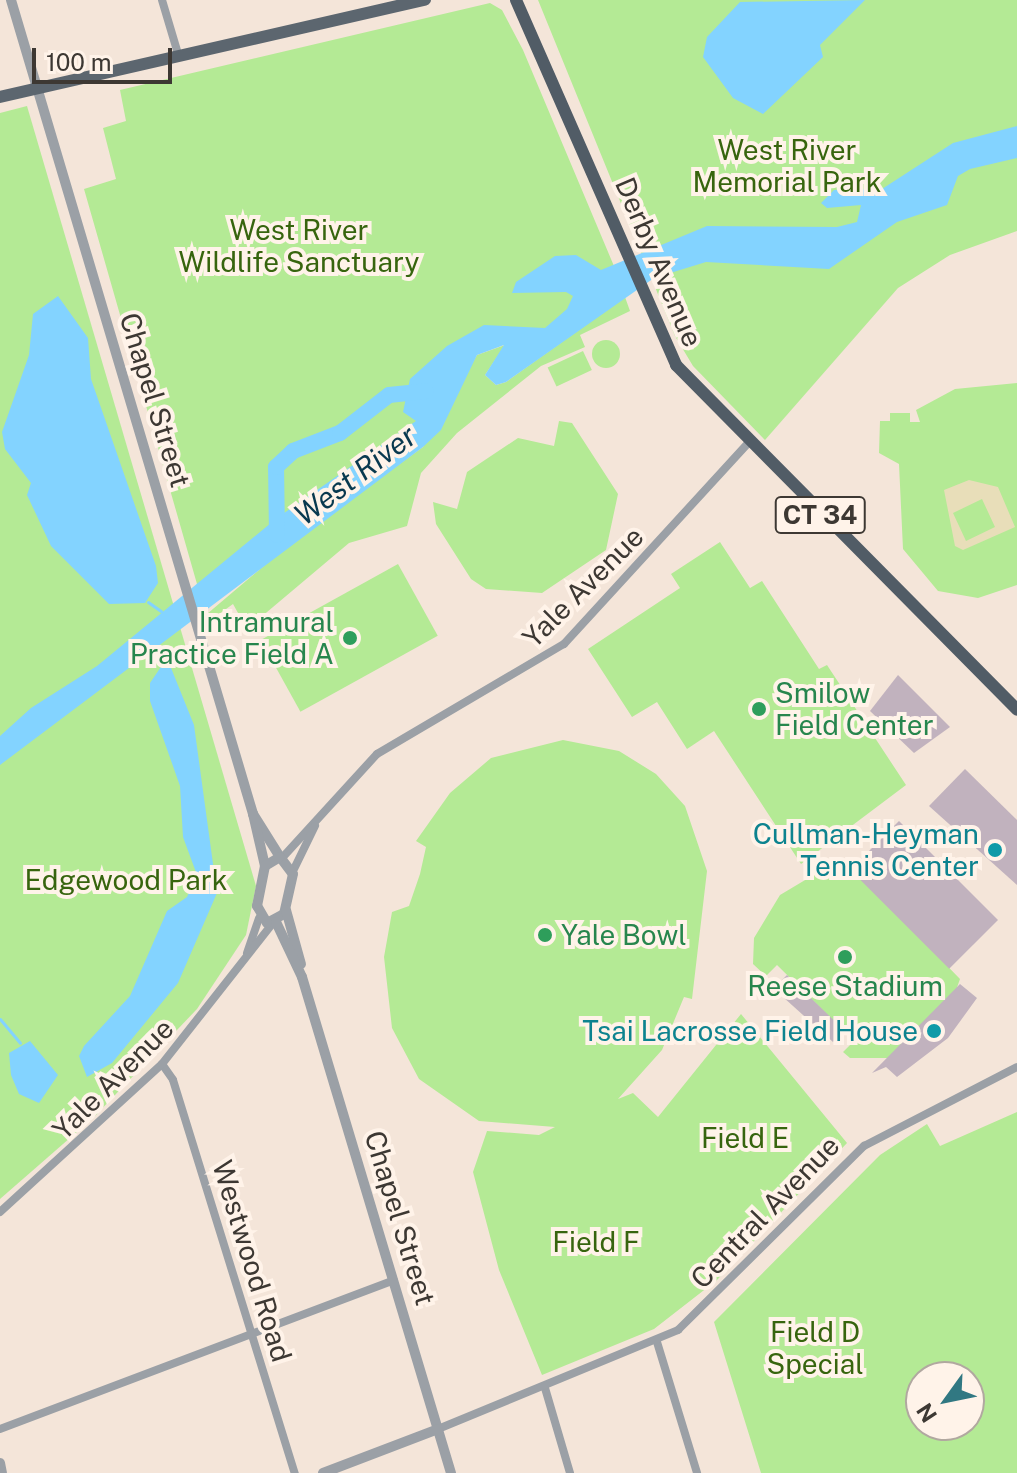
<!DOCTYPE html>
<html>
<head>
<meta charset="utf-8">
<style>
	body { margin:0 }
	#map { position:relative; width:1017px; height:1473px; overflow:hidden; background:#f4e5d9; font-family:"Public Sans",sans-serif }
	div>[style] { position:absolute }
	[style*='--x'] { left:calc(var(--x)*1px); top:calc(var(--y)*1px); width:calc(var(--w)*1px); rotate:calc(var(--a)*1deg) }
	.green>* { inset:0; background:#b4ea95; transform-origin:0 0 }
	.round { border-radius:50% }
	.sand>* { inset:0; background:#e8deb9 }
	.water>* { inset:0; background:#83d3ff }
	.stream>* { height:3px; margin:-1.5px; padding:0 1.5px; transform-origin:1.5px; border-radius:1.5px; background:#83d3ff }
	.river>* { height:16px; margin:-8px; padding:0 8px; transform-origin:8px; border-radius:8px; background:#83d3ff }
	.building>* { inset:0; background:#c1b2be; transform-origin:0 0 }
	.minor>* { height:8px; margin:-4px; padding:0 4px; transform-origin:4px; border-radius:4px; background:#9ba0a6 }
	.tertiary>* { height:10px; margin:-5px; padding:0 5px; transform-origin:5px; border-radius:5px; background:#9ba0a6 }
	.primary>* { height:12px; margin:-6px; padding:0 6px; transform-origin:6px; border-radius:6px; background:#5c666f }
	.trunk>* { height:12px; margin:-6px; padding:0 6px; transform-origin:6px; border-radius:6px; background:#515c66 }
	.dots>* { width:22px; height:22px; translate:-50% -50%; box-sizing:border-box; border:4px solid #fff3e9; border-radius:50% }
	span { translate:-50% -50%; white-space:nowrap; text-align:center; line-height:1.15; -webkit-text-stroke:8px #fff3e9; paint-order:stroke }
	.shield-label span { padding:2px 6px; background:#fff3e9; border:2px solid; border-radius:6px; -webkit-text-stroke-width:0 }
	.shield-label { font-size:26px; color:#3d3833; font-weight:700 }
	.park-label { font-size:28px; color:#37650e }
	.street-label { font-size:28px; color:#3d3833 }
	.leisure-label { font-size:28px; color:#27864d }
	.right { translate:-100% -50%; text-align:right }
	.left { translate:0 -50%; text-align:left }
	.culture-label { font-size:28px; color:#0d838f }
	.water-label { font-size:30px; color:#09394f; font-style:italic }
	.north { position:absolute; left:905px; top:1361px; width:80px; height:80px; box-sizing:border-box; background:#fff3e9; border:2px solid #b1a8a0; border-radius:50%; rotate:237deg; font-size:22px; font-weight:700; line-height:32px; text-align:center; color:#3d3833 }
	.north::after { content:''; display:block; margin:auto; width:28px; height:36px; background:#317882; clip-path:polygon(50% 0,100% 100%,50% 72%,0 100%) }
	.scale { position:absolute; left:32px; top:48px; width:140px; height:36px; box-sizing:border-box; border:4px solid #3d3833; border-top:0; padding-left:10px; font-size:24px; line-height:28px; white-space:nowrap; color:#3d3833; -webkit-text-stroke:6px #fff3e9; paint-order:stroke }
</style>
</head>
<body>
<div id="map">
	<div class="green">
		<div style="clip-path:polygon(538px 0,1017px 0,1017px 231px,950px 255px,898px 288px,765px 440px,693px 366px,675px 336px)"></div>
		<div style="clip-path:polygon(490px 3px,502px 10px,523px 50px,619px 278px,557px 331px,493px 337px,460px 352px,425px 423px,201px 598px,84px 189px,116px 179px,103px 128px,126px 121px,120px 90px)"></div>
		<div style="clip-path:polygon(27px 106px,256px 886px,246px 935px,197px 1009px,94px 1117px,0 1199px,0 113px)"></div>
		<div style="clip-path:polygon(625px 297px,630px 311px,580px 335px,585px 347px,541px 366px,457px 433px,421px 473px,407px 526px,349px 543px,247px 629px,233px 604px,208px 622px,207px 614px,292px 542px,423px 447px,477px 355px,505px 345px,485px 375px,496px 385px,506px 382px)"></div>
		<div class="round" style="left:592px;top:340px;width:28px;height:28px"></div>
		<div style="left:583px;top:351px;width:21px;height:39px;rotate:65deg"></div>
		<div style="clip-path:polygon(1017px 383px,1017px 585px,978px 598px,938px 591px,903px 549px,899px 464px,879px 453px,880px 421px,890px 421px,890px 413px,910px 413px,910px 422px,920px 422px,916px 410px,955px 389px)"></div>
		<div style="clip-path:polygon(559px 421px,572px 423px,618px 494px,606px 550px,542px 593px,486px 589px,471px 579px,436px 524px,433px 502px,457px 509px,467px 472px,518px 438px,554px 446px)"></div>
		<div style="clip-path:polygon(720px 542px,750px 588px,762px 581px,819px 669px,827px 665px,906px 785px,801px 864px,714px 731px,687px 749px,657px 702px,632px 717px,588px 649px,680px 588px,671px 574px)"></div>
		<div style="left:398px;top:564px;width:82px;height:157px;rotate:61deg"></div>
		<div style="clip-path:polygon(563px 740px,619px 751px,656px 774px,685px 806px,707px 871px,692px 999px,684px 997px,662px 1050px,618px 1099px,633px 1093px,658px 1117px,741px 1014px,847px 1143px,717px 1280px,654px 1329px,542px 1375px,499px 1270px,473px 1172px,487px 1131px,539px 1135px,555px 1127px,479px 1121px,419px 1079px,392px 1028px,384px 957px,392px 912px,409px 906px,420px 874px,426px 847px,416px 841px,450px 793px,491px 758px)"></div>
		<div style="clip-path:polygon(842px 858px,960px 979px,948px 1013px,901px 1058px,850px 1058px,843px 1052px,854px 1041px,777px 965px,766px 976px,753px 964px,754px 938px,780px 895px)"></div>
		<div style="clip-path:polygon(evenodd,1017px 1112px,1017px 1473px,761px 1473px,714px 1322px,880px 1155px,927px 1124px,940px 1146px,1017px 1112px,969px 1377px,969px 1425px,921px 1425px,921px 1377px,969px 1377px)"></div>
	</div>
	<div class="sand">
		<div style="clip-path:polygon(evenodd,969px 480px,998px 487px,1015px 527px,963px 550px,955px 546px,944px 490px,969px 480px,982px 499px,995px 527px,966px 541px,953px 513px,982px 499px)"></div>
	</div>
	<div class="water">
		<div style="clip-path:polygon(865px 0,820px 45px,823px 57px,763px 114px,733px 98px,703px 57px,707px 37px,740px 2px)"></div>
		<div style="clip-path:polygon(1017px 126px,1017px 158px,970px 169px,958px 176px,947px 205px,897px 222px,829px 269px,706px 262px,654px 278px,506px 382px,496px 385px,485px 375px,504px 345px,477px 355px,441px 430px,423px 447px,0 765px,0 736px,31px 708px,97px 666px,277px 518px,416px 421px,403px 412px,410px 379px,447px 346px,484px 325px,545px 328px,567px 309px,573px 296px,566px 292px,512px 293px,516px 282px,555px 256px,576px 255px,601px 270px,707px 226px,837px 227px,857px 222px,861px 205px,827px 208px,821px 203px,834px 190px,882px 189px,953px 143px)"></div>
		<div style="clip-path:polygon(58px 296px,88px 338px,91px 379px,156px 566px,158px 583px,145px 603px,109px 604px,51px 546px,27px 495px,31px 483px,5px 449px,2px 432px,29px 355px,33px 314px)"></div>
		<div style="clip-path:polygon(167px 658px,194px 725px,217px 893px,178px 983px,112px 1063px,87px 1077px,79px 1056px,84px 1046px,130px 996px,167px 911px,187px 897px,197px 875px,183px 837px,180px 786px,150px 701px,150px 683px)"></div>
		<div style="clip-path:polygon(30px 1041px,58px 1075px,39px 1103px,19px 1094px,11px 1075px,9px 1053px)"></div>
	</div>
	<div class="stream">
		<div style="--x:148;--y:602;--w:16;--a:35"></div>
		<div style="--x:155;--y:646;--w:17;--a:62"></div>
		<div style="--x:0;--y:1019;--w:31;--a:50"></div>
	</div>
	<div class="river">
		<div style="--x:277;--y:535;--w:68;--a:-90.8"></div>
		<div style="--x:276;--y:467;--w:23;--a:-43"></div>
		<div style="--x:293;--y:451;--w:50;--a:-21"></div>
		<div style="--x:340;--y:433;--w:62;--a:-37.8"></div>
		<div style="--x:389;--y:395;--w:37;--a:-6"></div>
	</div>
	<div class="building">
		<div style="clip-path:polygon(898px 675px,950px 727px,914px 753px,870px 711px)"></div>
		<div style="clip-path:polygon(965px 769px,1017px 820px,1017px 885px,929px 806px)"></div>
		<div style="left:899px;top:821px;width:140px;height:69px;rotate:45deg"></div>
		<div style="clip-path:polygon(787px 975px,844px 1030px,833px 1042px,783px 997px,777px 985px)"></div>
		<div style="clip-path:polygon(960px 984px,977px 998px,948px 1038px,897px 1077px,886px 1067px,872px 1073px)"></div>
	</div>
	<div class="minor">
		<div style="--x:162;--y:0;--w:59;--a:73.4"></div>
		<div style="--x:282;--y:858;--w:141;--a:-47.6"></div>
		<div style="--x:377;--y:754;--w:217;--a:-30.5"></div>
		<div style="--x:564;--y:644;--w:273;--a:-47.5"></div>
		<div style="--x:294;--y:869;--w:48;--a:-64"></div>
		<div style="--x:247;--y:953;--w:37;--a:-71"></div>
		<div style="--x:162;--y:1064;--w:19;--a:55"></div>
		<div style="--x:173;--y:1080;--w:412;--a:72.8"></div>
		<div style="--x:0;--y:1212;--w:219;--a:-42.4"></div>
		<div style="--x:162;--y:1064;--w:179;--a:-51.8"></div>
		<div style="--x:657;--y:1342;--w:137;--a:73"></div>
		<div style="--x:545;--y:1388;--w:89;--a:73.6"></div>
		<div style="--x:0;--y:1429;--w:421;--a:-20.7"></div>
		<div style="--x:438;--y:1429;--w:260;--a:-22.4"></div>
		<div style="--x:678;--y:1330;--w:262;--a:-44.7"></div>
		<div style="--x:864;--y:1146;--w:172;--a:-27.3"></div>
	</div>
	<div class="tertiary">
		<div style="--x:11;--y:0;--w:849;--a:73.44"></div>
		<div style="--x:253;--y:814;--w:51;--a:57.9"></div>
		<div style="--x:253;--y:814;--w:53;--a:77"></div>
		<div style="--x:280;--y:857;--w:21;--a:53"></div>
		<div style="--x:293;--y:874;--w:41;--a:102.7"></div>
		<div style="--x:284;--y:914;--w:19;--a:152"></div>
		<div style="--x:267;--y:923;--w:20;--a:-120"></div>
		<div style="--x:257;--y:906;--w:41;--a:-78.7"></div>
		<div style="--x:265;--y:866;--w:17;--a:-31"></div>
		<div style="--x:286;--y:910;--w:56;--a:74.5"></div>
		<div style="--x:276;--y:922;--w:61;--a:64.7"></div>
		<div style="--x:302;--y:977;--w:518;--a:73.28"></div>
		<div style="--x:0;--y:1463;--w:10;--a:79"></div>
		<div style="--x:323;--y:1473;--w:123;--a:-20.9"></div>
	</div>
	<div class="primary">
		<div style="--x:0;--y:97;--w:436;--a:-12.9"></div>
	</div>
	<div class="trunk">
		<div style="--x:516;--y:0;--w:399;--a:66.3"></div>
		<div style="--x:676;--y:365;--w:485;--a:45.3"></div>
	</div>
	<div class="dots">
		<div style="left:350px;top:638px;background:#2e9e5b"></div>
		<div style="left:759px;top:709px;background:#2e9e5b"></div>
		<div style="left:995px;top:850px;background:#0f9aa8"></div>
		<div style="left:545px;top:935px;background:#2e9e5b"></div>
		<div style="left:845px;top:957px;background:#2e9e5b"></div>
		<div style="left:934px;top:1031px;background:#0f9aa8"></div>
	</div>
	<div class="shield-label">
		<span style="left:820px;top:515px">CT 34</span>
	</div>
	<div class="park-label">
		<span style="left:787px;top:166px">West River<br>Memorial Park</span>
		<span style="left:299px;top:246px">West River<br>Wildlife Sanctuary</span>
		<span style="left:126px;top:880px">Edgewood Park</span>
		<span style="left:745px;top:1138px">Field E</span>
		<span style="left:596px;top:1242px">Field F</span>
		<span style="left:815px;top:1348px">Field D<br>Special</span>
	</div>
	<div class="street-label">
		<span style="left:659px;top:262px;rotate:67deg">Derby Avenue</span>
		<span style="left:155px;top:400px;rotate:73deg">Chapel Street</span>
		<span style="left:583px;top:587px;rotate:-45deg">Yale Avenue</span>
		<span style="left:113px;top:1079px;rotate:-45deg">Yale Avenue</span>
		<span style="left:765px;top:1212px;rotate:-46deg">Central Avenue</span>
		<span style="left:400px;top:1218px;rotate:73deg">Chapel Street</span>
		<span style="left:252px;top:1261px;rotate:73deg">Westwood Road</span>
	</div>
	<div class="leisure-label">
		<span class="right" style="left:334px;top:638px">Intramural<br>Practice Field A</span>
		<span class="left" style="left:775px;top:709px">Smilow<br>Field Center</span>
		<span class="left" style="left:561px;top:935px">Yale Bowl</span>
		<span style="left:845px;top:986px">Reese Stadium</span>
	</div>
	<div class="culture-label">
		<span class="right" style="left:979px;top:850px">Cullman-Heyman<br>Tennis Center</span>
		<span class="right" style="left:918px;top:1031px">Tsai Lacrosse Field House</span>
	</div>
	<div class="water-label">
		<span style="left:355px;top:475px;rotate:-37deg">West River</span>
	</div>
	<div class="north">N</div>
	<div class="scale">100 m</div>
</div>
</body>
</html>
